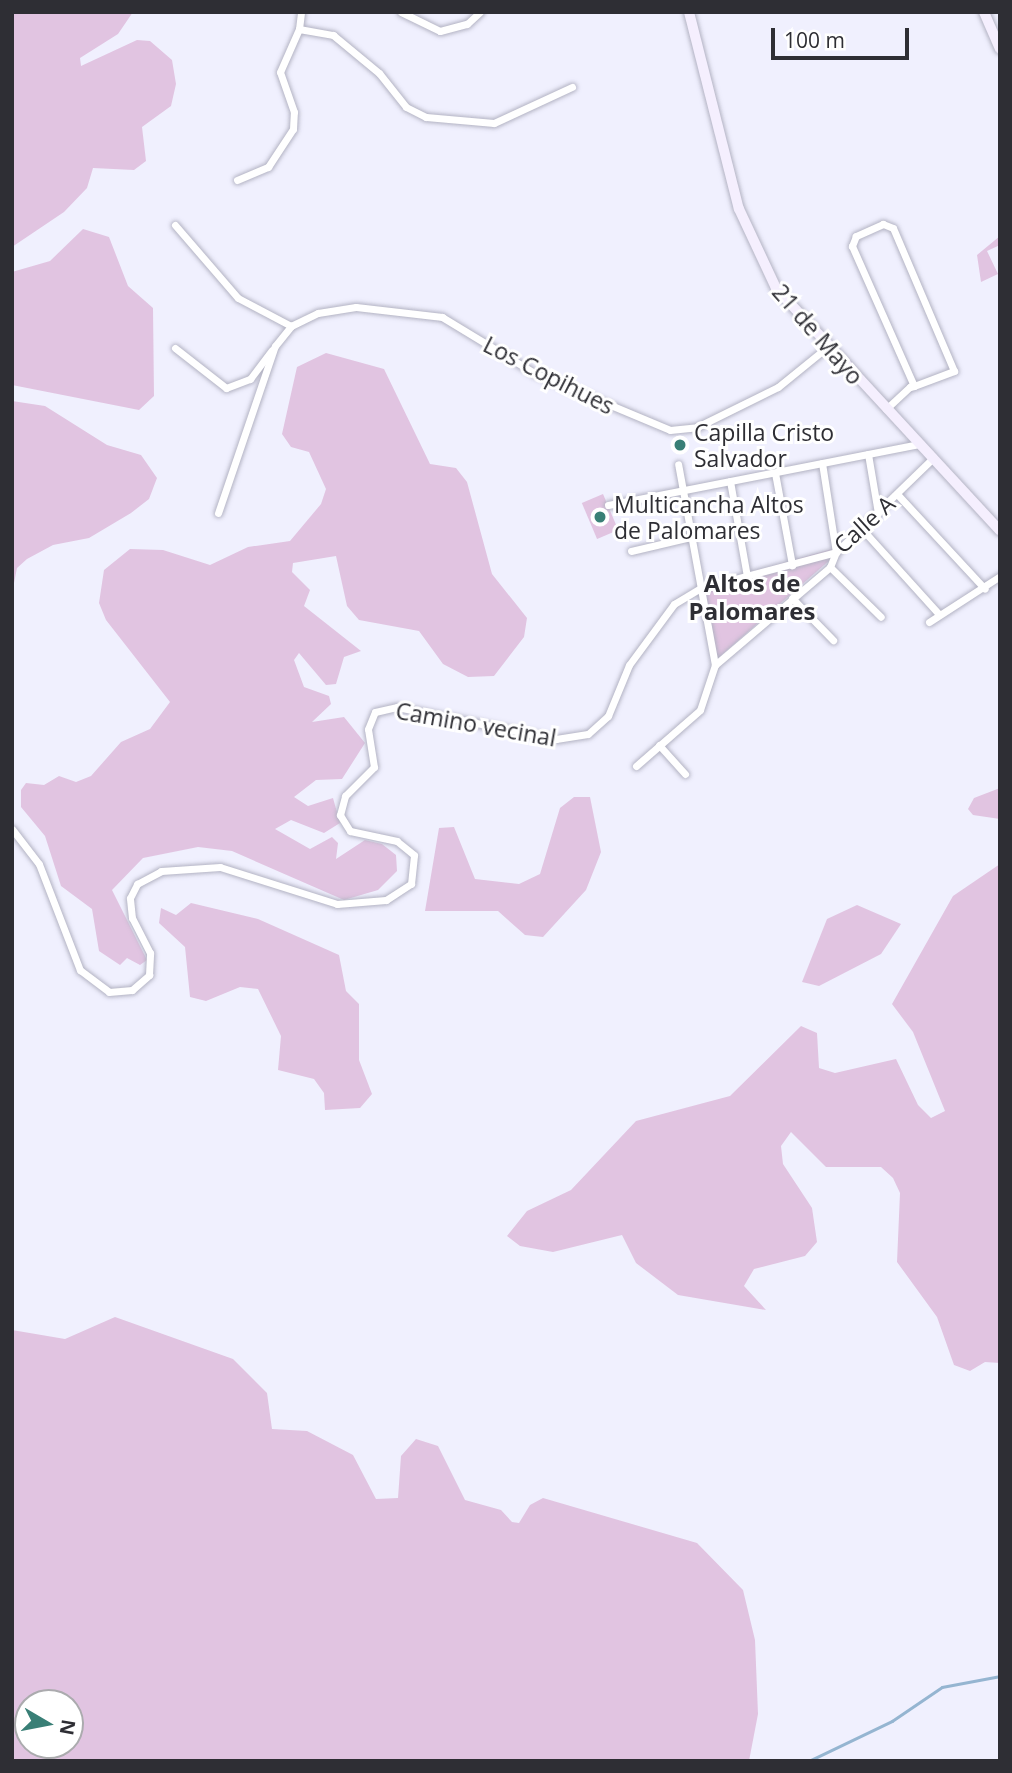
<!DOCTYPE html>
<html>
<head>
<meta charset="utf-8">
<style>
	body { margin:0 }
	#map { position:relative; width:1012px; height:1773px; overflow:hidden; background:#f0f0fe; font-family:"Open Sans",sans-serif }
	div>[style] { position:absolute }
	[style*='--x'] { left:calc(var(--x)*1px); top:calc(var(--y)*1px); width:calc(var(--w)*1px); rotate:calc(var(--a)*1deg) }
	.green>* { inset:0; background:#e1c4e1; transform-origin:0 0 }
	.stream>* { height:2.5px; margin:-1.25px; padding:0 1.25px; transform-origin:1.25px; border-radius:1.25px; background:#95b5d1 }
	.roads { filter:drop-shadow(0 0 2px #b3b3c3) drop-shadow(0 0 2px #b3b3c3) }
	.street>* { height:7px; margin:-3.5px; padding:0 3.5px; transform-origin:3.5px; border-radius:3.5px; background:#fff }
	.secondary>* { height:10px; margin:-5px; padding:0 5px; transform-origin:5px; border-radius:5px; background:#f5effe }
	.dots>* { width:19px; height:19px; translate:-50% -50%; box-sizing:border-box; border:4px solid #fff; border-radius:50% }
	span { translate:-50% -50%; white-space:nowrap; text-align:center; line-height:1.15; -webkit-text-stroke:6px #fff; paint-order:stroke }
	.street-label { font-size:23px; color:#2e2e34 }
	.poi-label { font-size:23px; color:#2e2e34 }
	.left { translate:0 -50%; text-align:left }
	.neighbourhood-label { font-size:24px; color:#2e2e34; font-weight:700 }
	.frame { position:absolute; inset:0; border:14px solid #2e2e34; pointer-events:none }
	.north { position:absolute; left:14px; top:1689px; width:70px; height:70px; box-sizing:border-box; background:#fff; border:2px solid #ababae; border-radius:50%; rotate:100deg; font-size:19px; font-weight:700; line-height:28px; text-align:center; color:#2e2e34 }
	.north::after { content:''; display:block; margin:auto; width:24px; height:32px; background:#397f76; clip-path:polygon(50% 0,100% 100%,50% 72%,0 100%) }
	.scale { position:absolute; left:771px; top:28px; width:138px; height:32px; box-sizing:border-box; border:4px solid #2e2e34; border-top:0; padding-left:9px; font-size:21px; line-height:24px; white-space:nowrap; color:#2e2e34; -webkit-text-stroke:5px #fff; paint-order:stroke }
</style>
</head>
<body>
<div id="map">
	<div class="green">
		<div style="clip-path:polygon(12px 12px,133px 12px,118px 34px,80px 58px,81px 66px,137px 40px,150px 41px,172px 60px,176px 84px,171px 106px,142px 127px,146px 161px,134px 170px,93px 168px,87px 188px,64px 212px,12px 247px)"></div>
		<div style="clip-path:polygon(83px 229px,109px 237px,128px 286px,153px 308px,154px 396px,139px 410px,12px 385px,12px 272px,50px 261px)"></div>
		<div style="clip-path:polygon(1000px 236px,1000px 245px,987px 251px,998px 274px,981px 282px,977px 255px)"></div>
		<div style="clip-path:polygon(326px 353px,384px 369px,430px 464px,456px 468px,467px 482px,492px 574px,527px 618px,524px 637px,494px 676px,468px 677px,443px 664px,419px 631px,359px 620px,347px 606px,336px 556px,293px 563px,292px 572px,310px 590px,304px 606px,361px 651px,344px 657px,336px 684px,326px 685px,299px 653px,294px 660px,304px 687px,329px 696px,331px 704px,312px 722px,344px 717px,365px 743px,342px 779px,316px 780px,294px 797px,308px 806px,333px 798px,340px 823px,324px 833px,291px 820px,275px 829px,310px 849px,332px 837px,338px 843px,336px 859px,365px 840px,382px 844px,396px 855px,397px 871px,378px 890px,344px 900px,232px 851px,198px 847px,143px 858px,112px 890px,147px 960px,140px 965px,127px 958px,120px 965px,99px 951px,92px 909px,61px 886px,45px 836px,21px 807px,21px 790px,26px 783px,44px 785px,59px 776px,76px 782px,91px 776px,121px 742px,150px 729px,170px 702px,106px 620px,99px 603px,104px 570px,130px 549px,163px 550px,210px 565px,248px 547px,290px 541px,321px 504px,326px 489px,309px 452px,291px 447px,282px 434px,297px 367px)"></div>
		<div style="clip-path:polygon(12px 401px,45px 406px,107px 445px,141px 455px,157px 478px,149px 499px,131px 513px,89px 538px,53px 545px,27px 559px,17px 568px,12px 593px)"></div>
		<div style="left:603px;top:494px;width:39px;height:23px;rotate:67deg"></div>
		<div style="clip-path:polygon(839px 547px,831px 559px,716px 660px,704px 585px)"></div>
		<div style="clip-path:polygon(1000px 788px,1000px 819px,973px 815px,968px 809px,974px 798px)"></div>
		<div style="clip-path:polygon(574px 797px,590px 797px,601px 852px,586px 890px,543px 937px,525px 935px,498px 911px,425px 911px,439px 828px,454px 827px,475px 879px,519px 884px,540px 874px,560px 808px)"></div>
		<div style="clip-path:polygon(1000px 864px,1000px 1363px,985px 1362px,970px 1371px,954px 1365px,937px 1317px,897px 1262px,900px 1193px,893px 1178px,881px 1167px,826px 1167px,791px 1132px,781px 1146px,783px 1164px,812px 1208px,817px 1242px,805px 1256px,754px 1269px,744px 1286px,766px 1310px,678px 1295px,636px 1263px,622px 1235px,553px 1252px,520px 1246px,507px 1236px,527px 1211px,571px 1190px,636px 1121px,730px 1096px,801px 1026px,817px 1033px,819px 1068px,835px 1073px,896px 1059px,918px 1105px,931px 1118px,945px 1111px,913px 1032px,892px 1004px,953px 896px)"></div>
		<div style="clip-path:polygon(191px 903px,258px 919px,339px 955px,346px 991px,359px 1004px,359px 1060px,372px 1094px,360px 1108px,325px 1110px,324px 1093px,314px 1079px,278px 1070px,281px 1036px,258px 989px,240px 987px,206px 1001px,190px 997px,185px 947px,159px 923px,161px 908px,176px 915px)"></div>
		<div style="clip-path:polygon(857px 905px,901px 924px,881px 954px,819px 986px,802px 982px,827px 919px)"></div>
		<div style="clip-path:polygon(evenodd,115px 1317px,233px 1359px,267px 1393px,272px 1429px,307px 1431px,353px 1455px,376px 1499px,398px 1498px,401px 1456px,416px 1439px,438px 1446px,465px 1500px,501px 1510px,512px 1522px,519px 1523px,530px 1505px,543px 1498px,697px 1543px,743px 1590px,755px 1640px,758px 1714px,749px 1761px,12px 1761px,12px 1330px,65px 1339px,115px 1317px,28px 1703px,70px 1703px,70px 1745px,28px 1745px,28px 1703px)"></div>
	</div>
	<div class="stream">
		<div style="--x:809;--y:1761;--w:92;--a:-25.7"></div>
		<div style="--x:892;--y:1721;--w:60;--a:-34.2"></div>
		<div style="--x:942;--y:1687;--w:59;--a:-10.7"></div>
	</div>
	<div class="roads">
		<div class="street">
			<div style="--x:401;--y:12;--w:43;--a:26"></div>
			<div style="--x:440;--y:31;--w:28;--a:-15"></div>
			<div style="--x:467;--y:24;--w:18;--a:-43"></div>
			<div style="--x:299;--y:29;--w:17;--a:-83"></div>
			<div style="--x:237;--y:180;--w:34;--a:-23"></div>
			<div style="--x:268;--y:167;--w:45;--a:-56.7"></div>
			<div style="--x:293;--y:129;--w:17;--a:-87"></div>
			<div style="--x:294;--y:112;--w:42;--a:-109.3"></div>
			<div style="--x:280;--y:72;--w:47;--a:-66.2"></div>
			<div style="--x:299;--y:29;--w:35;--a:10"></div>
			<div style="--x:333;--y:35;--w:60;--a:39.6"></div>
			<div style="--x:379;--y:73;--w:43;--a:51.5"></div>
			<div style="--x:406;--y:107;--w:22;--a:27"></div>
			<div style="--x:426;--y:117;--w:68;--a:5"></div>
			<div style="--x:494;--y:123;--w:86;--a:-24.8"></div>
			<div style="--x:175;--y:225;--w:96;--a:49.2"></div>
			<div style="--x:238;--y:298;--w:60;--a:27.8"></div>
			<div style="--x:175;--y:348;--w:65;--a:38.1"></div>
			<div style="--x:226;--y:388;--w:26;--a:-21"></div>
			<div style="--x:250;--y:379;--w:36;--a:-53"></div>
			<div style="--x:886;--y:409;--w:33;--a:-43"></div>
			<div style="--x:910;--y:387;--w:4;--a:-14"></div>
			<div style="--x:914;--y:386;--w:43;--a:-20.6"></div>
			<div style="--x:954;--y:371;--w:155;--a:-113.1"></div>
			<div style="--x:893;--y:228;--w:11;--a:-158"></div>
			<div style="--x:883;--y:224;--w:30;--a:156"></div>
			<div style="--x:856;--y:236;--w:11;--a:112"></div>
			<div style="--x:852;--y:246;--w:153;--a:66.1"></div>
			<div style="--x:868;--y:454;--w:60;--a:80.4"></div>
			<div style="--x:822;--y:463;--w:90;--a:81.1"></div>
			<div style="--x:775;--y:473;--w:94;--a:79.5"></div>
			<div style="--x:730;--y:481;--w:97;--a:79.9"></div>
			<div style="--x:897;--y:494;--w:129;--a:47.2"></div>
			<div style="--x:608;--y:505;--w:317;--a:-11.1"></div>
			<div style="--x:218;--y:513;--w:176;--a:-71.2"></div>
			<div style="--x:275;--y:346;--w:26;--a:-51"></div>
			<div style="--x:291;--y:326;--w:30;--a:-26"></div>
			<div style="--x:318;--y:313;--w:38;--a:-9"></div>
			<div style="--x:356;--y:307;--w:87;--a:6.6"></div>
			<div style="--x:442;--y:317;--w:108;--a:31.3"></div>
			<div style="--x:534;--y:373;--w:147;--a:22.7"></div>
			<div style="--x:670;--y:430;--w:27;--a:-6"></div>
			<div style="--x:697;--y:427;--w:90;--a:-26.3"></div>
			<div style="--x:778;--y:387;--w:62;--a:-39.1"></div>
			<div style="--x:862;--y:529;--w:113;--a:47.9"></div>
			<div style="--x:631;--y:551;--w:62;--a:-13.1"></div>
			<div style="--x:830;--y:567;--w:71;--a:44.4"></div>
			<div style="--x:792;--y:598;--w:59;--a:45.7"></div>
			<div style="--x:929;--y:622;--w:85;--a:-32.9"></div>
			<div style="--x:715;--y:665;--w:151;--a:-40.4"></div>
			<div style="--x:830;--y:567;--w:16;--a:-68"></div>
			<div style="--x:659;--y:745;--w:39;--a:48"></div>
			<div style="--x:636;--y:766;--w:85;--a:-41.2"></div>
			<div style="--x:700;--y:710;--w:47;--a:-71.6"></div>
			<div style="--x:715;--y:665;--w:204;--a:-100.4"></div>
			<div style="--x:12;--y:829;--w:44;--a:52.4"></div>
			<div style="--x:39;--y:864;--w:114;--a:68.9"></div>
			<div style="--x:80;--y:970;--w:36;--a:37"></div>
			<div style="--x:109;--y:992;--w:23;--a:-5"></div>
			<div style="--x:132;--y:990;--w:23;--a:-41"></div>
			<div style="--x:149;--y:975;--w:22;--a:-87"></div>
			<div style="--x:150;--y:953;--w:39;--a:-117"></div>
			<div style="--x:132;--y:918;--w:20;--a:-96"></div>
			<div style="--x:130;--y:898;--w:16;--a:-63"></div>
			<div style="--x:137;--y:884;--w:27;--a:-28"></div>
			<div style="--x:161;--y:871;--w:59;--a:-3.9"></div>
			<div style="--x:220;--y:867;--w:123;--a:17.5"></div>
			<div style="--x:337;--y:904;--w:49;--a:-4.7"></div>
			<div style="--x:386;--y:900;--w:30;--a:-33"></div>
			<div style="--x:411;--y:884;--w:29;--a:-84"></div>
			<div style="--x:414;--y:855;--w:22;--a:-141"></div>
			<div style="--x:397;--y:841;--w:48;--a:-168"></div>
			<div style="--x:350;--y:831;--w:19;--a:-122"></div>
			<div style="--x:340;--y:815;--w:20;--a:-75"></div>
			<div style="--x:345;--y:796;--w:41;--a:-45"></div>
			<div style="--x:374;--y:767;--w:38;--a:-99"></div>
			<div style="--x:368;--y:729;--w:18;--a:-68"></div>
			<div style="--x:375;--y:712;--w:23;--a:-13"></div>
			<div style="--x:397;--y:707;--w:162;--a:11.4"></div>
			<div style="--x:556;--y:739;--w:32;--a:-9"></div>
			<div style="--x:588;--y:734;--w:27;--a:-42"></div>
			<div style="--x:608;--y:716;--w:55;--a:-67.6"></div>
			<div style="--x:629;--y:665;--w:76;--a:-53.6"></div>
			<div style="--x:674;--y:604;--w:31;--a:-31"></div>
			<div style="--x:701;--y:588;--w:140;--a:-14.9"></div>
			<div style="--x:836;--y:552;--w:135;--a:-44.1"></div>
		</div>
		<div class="secondary">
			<div style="--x:689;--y:12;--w:203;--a:75.8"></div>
			<div style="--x:739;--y:209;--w:87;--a:64.9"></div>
			<div style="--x:776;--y:288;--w:330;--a:47.3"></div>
			<div style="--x:984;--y:12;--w:40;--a:66.6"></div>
		</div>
	</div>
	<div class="dots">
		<div style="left:680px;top:445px;background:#397f76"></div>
		<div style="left:600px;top:517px;background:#397f76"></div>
	</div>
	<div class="street-label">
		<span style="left:818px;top:334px;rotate:49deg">21 de Mayo</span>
		<span style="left:549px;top:375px;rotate:27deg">Los Copihues</span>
		<span style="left:864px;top:524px;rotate:-42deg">Calle A</span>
		<span style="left:476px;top:724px;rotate:10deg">Camino vecinal</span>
	</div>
	<div class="poi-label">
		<span class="left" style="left:694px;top:445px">Capilla Cristo<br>Salvador</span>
		<span class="left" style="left:614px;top:517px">Multicancha Altos<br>de Palomares</span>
	</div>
	<div class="neighbourhood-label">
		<span style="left:752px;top:597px">Altos de<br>Palomares</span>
	</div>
	<div class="frame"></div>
	<div class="north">N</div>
	<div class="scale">100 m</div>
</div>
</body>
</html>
